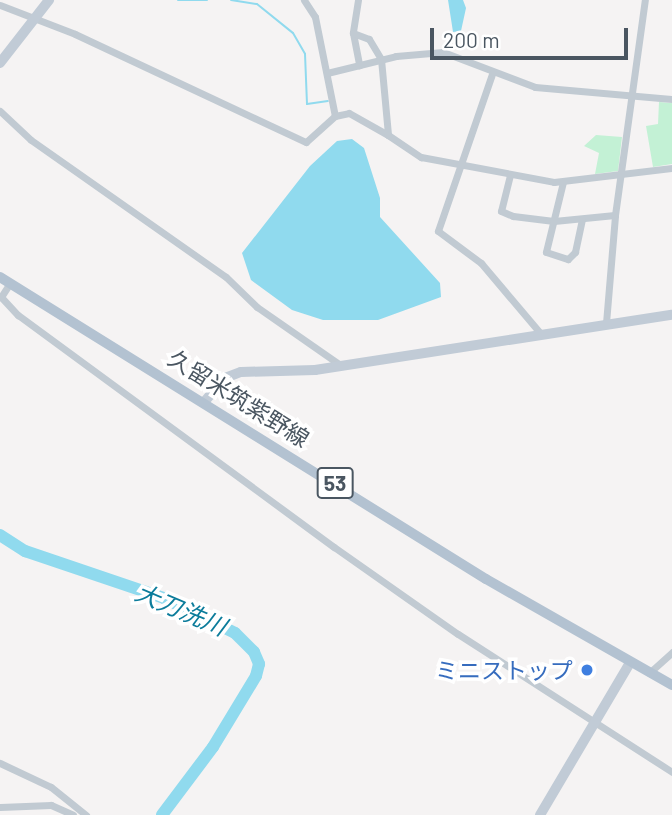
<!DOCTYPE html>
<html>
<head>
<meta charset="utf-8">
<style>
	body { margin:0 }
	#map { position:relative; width:672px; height:815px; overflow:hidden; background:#f5f3f3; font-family:Barlow,"Noto Sans JP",sans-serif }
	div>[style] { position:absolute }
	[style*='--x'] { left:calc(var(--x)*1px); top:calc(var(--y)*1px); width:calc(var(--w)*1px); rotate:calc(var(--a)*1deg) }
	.green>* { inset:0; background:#c3f1d5 }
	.water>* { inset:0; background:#90daee }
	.stream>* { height:2px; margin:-1px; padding:0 1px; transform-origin:1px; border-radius:1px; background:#90daee }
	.river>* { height:12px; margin:-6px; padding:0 6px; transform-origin:6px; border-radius:6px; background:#90daee }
	.street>* { height:7px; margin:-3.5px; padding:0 3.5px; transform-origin:3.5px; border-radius:3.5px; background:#c1cad2 }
	.secondary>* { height:10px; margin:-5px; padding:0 5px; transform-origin:5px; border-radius:5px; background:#c1cbd6 }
	.primary>* { height:10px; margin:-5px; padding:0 5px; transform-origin:5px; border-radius:5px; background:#b3c2d1 }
	.dots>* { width:19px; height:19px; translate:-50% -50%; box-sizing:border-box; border:4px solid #fff; border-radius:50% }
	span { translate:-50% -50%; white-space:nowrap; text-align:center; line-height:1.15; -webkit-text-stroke:7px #fff; paint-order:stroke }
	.shield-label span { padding:2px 5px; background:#fff; border:2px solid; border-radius:5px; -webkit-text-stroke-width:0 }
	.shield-label { font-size:21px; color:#4a5661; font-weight:700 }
	.street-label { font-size:23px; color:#4a5661 }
	.shop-label { font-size:23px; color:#366cbe }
	.right { translate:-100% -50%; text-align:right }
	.water-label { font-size:24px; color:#0c7c9b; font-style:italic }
	.scale { position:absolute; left:430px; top:28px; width:198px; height:32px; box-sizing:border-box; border:4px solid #4a5661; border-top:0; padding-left:9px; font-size:21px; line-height:24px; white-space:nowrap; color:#4a5661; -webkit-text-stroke:5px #fff; paint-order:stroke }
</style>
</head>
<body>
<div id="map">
	<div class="green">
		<div style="clip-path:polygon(659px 102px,672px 103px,672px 164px,653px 167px,646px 126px,658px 124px)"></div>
		<div style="clip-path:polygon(596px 135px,622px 137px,618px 171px,595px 174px,599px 153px,584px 146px)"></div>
	</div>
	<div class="water">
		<div style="clip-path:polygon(448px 0,463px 0,466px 8px,461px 31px,453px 32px)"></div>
		<div style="clip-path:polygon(352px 139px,364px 148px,380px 198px,380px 217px,440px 283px,441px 297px,378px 320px,323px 320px,292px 310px,251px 280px,242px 253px,310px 166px,337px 141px)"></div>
	</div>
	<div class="stream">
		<div style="--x:178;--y:0;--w:29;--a:0"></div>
		<div style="--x:231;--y:0;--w:26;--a:9"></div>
		<div style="--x:257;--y:4;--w:46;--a:38.9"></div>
		<div style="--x:293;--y:33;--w:24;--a:60"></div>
		<div style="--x:305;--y:54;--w:50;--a:87.7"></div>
		<div style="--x:307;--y:104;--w:21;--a:-8"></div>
	</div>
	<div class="river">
		<div style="--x:0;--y:535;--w:30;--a:33"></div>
		<div style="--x:25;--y:551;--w:147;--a:18.7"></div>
		<div style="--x:164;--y:598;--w:79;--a:26.2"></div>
		<div style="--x:235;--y:633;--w:27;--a:45"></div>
		<div style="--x:254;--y:652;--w:13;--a:67"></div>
		<div style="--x:259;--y:664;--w:12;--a:104"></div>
		<div style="--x:256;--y:676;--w:83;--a:121.2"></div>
		<div style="--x:213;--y:747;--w:85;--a:126.9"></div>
	</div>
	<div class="street">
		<div style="--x:304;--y:0;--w:20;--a:57"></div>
		<div style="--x:315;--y:17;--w:101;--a:78.6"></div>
		<div style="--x:358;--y:0;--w:33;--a:99"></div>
		<div style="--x:353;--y:33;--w:33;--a:79"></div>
		<div style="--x:0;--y:5;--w:80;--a:21.1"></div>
		<div style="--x:75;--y:34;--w:255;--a:25.1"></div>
		<div style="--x:306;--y:142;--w:39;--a:-42"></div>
		<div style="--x:335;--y:116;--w:14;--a:-12"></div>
		<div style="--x:349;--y:113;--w:45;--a:29.4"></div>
		<div style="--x:353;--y:33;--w:17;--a:21"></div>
		<div style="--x:369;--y:39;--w:23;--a:59"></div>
		<div style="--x:381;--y:59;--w:76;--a:84.7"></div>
		<div style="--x:388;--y:135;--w:40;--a:34"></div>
		<div style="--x:421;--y:157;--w:135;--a:10.6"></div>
		<div style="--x:554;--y:182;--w:119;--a:-6.8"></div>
		<div style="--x:327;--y:73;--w:71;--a:-13.8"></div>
		<div style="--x:396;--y:56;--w:47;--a:-4.9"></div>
		<div style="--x:443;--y:52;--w:98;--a:20.8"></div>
		<div style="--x:535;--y:87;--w:138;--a:5"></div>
		<div style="--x:492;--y:74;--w:166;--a:109"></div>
		<div style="--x:438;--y:231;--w:54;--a:36.7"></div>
		<div style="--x:481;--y:263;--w:93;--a:49.8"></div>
		<div style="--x:0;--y:111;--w:42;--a:43.1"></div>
		<div style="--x:31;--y:140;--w:238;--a:35.1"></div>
		<div style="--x:226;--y:277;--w:43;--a:44.1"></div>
		<div style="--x:257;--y:307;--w:103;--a:34.8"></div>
		<div style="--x:510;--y:175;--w:37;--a:104"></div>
		<div style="--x:501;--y:211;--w:13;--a:23"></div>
		<div style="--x:513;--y:216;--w:41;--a:7"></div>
		<div style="--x:554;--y:221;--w:61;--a:-5.6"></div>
		<div style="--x:563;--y:182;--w:72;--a:103.7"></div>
		<div style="--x:546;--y:252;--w:23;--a:18"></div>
		<div style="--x:568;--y:259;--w:10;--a:-45"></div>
		<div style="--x:575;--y:252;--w:33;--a:-78"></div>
		<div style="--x:10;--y:283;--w:17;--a:123"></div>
		<div style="--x:1;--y:297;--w:25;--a:47"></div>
		<div style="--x:18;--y:315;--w:392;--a:36.3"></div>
		<div style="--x:334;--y:547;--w:151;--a:35.1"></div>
		<div style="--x:458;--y:634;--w:255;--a:32.8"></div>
		<div style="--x:606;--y:323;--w:108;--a:-85.2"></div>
		<div style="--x:615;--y:215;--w:217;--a:-82.1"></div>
		<div style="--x:649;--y:673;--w:31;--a:-42"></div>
		<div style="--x:0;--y:763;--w:56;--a:25.2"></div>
		<div style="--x:51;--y:787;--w:45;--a:38.7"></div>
		<div style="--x:0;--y:807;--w:51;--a:-2.2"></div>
		<div style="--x:51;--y:805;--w:24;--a:24"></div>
	</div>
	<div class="secondary">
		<div style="--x:0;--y:63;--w:80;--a:-52.1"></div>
		<div style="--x:205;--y:401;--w:30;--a:-49"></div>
		<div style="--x:225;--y:378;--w:17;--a:-21"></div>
		<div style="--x:241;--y:372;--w:74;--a:-1.5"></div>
		<div style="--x:315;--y:370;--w:361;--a:-8.8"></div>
		<div style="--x:540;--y:815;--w:177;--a:-59.4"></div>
	</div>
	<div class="primary">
		<div style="--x:0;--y:277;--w:572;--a:31.86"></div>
		<div style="--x:486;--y:579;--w:214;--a:29.7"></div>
	</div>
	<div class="dots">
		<div style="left:587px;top:670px;background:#3f7fe0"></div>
	</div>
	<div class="shield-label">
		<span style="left:335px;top:483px">53</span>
	</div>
	<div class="street-label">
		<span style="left:239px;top:398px;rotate:32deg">久留米筑紫野線</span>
	</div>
	<div class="shop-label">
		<span class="right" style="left:573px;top:670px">ミニストップ</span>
	</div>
	<div class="water-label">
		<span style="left:181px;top:609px;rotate:23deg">大刀洗川</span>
	</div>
	<div class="scale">200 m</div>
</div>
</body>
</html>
